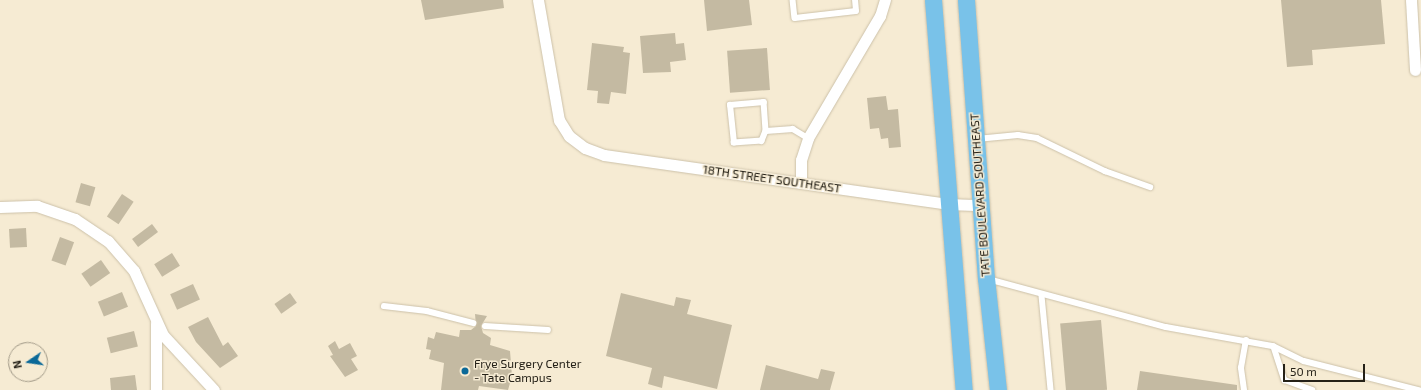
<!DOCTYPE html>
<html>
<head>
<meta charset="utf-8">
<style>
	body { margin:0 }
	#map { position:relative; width:1421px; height:390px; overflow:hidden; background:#f6ebd3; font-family:"Exo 2",sans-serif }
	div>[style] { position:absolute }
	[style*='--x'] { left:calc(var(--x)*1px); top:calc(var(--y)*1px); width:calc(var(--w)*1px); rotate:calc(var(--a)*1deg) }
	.building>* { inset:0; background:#c4baa2; transform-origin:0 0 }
	.roads { filter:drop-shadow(0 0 1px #ccc1a9) drop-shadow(0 0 1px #ccc1a9) }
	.lane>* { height:5.5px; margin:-2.75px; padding:0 2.75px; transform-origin:2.75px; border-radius:2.75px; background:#fff }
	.street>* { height:11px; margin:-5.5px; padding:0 5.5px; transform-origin:5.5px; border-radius:5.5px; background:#fff }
	.primary>* { height:17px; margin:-8.5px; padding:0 8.5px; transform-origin:8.5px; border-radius:8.5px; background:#79c2e9 }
	.dots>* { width:11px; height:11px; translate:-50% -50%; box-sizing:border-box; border:2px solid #f6ebd3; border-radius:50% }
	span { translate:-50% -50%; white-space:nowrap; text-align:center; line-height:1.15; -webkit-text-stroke:3px #f6ebd3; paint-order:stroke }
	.street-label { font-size:12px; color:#252118 }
	.poi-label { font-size:12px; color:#252118 }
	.left { translate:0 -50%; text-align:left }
	.north { position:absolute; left:8px; top:342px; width:40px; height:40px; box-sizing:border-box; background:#f6ebd3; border:1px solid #a29a88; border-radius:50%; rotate:257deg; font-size:11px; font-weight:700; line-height:16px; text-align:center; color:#252118 }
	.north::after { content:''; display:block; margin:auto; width:14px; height:18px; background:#0b6998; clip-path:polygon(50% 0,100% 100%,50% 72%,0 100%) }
	.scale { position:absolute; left:1283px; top:364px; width:82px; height:18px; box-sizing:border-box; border:2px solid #252118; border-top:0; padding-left:5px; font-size:12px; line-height:14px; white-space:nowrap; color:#252118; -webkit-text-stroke:3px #f6ebd3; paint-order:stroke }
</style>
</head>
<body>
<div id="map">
	<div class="building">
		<div style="clip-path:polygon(421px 0,503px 0,504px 8px,425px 20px)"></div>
		<div style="clip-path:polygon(704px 0,749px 0,752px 25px,707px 31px)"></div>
		<div style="clip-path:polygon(1281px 0,1381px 0,1385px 44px,1312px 50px,1313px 65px,1287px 67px)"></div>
		<div style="clip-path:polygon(675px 33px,676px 44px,684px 43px,686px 60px,670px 62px,671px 72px,643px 73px,640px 36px)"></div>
		<div style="clip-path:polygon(592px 43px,624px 47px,623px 52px,630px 53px,626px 94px,611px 92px,609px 104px,597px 103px,598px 91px,587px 90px)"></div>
		<div style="left:767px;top:48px;width:42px;height:40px;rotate:86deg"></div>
		<div style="clip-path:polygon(886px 96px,888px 110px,898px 109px,901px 147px,889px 148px,888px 138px,881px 139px,879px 128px,870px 129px,867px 98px)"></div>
		<div style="left:81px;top:183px;width:15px;height:20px;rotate:16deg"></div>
		<div style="left:122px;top:194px;width:14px;height:27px;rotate:34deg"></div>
		<div style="left:152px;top:224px;width:10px;height:25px;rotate:53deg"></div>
		<div style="left:26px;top:228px;width:19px;height:17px;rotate:87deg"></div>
		<div style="left:60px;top:237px;width:15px;height:25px;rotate:20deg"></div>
		<div style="left:172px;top:253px;width:15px;height:21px;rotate:58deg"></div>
		<div style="left:101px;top:260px;width:16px;height:24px;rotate:55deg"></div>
		<div style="left:193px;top:284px;width:17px;height:25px;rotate:66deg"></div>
		<div style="left:122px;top:292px;width:16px;height:26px;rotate:68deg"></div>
		<div style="left:290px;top:293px;width:12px;height:19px;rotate:55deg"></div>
		<div style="clip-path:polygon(621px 293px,674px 306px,676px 297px,691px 300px,687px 314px,732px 325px,717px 389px,664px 376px,662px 388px,648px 384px,652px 368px,606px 356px)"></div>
		<div style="clip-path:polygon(475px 314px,487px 316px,481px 326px,483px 333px,491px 338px,490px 345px,510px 351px,512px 376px,508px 390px,479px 386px,478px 390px,441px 390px,444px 363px,429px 359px,431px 350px,426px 349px,428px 337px,434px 339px,436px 332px,459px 337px,460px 330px,471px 330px,476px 326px)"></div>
		<div style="clip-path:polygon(208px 317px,223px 346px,228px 342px,238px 356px,220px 368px,196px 342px,188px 327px)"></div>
		<div style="left:1101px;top:320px;width:70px;height:41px;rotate:85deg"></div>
		<div style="left:134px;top:331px;width:16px;height:28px;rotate:76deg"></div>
		<div style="clip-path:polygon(335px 341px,339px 349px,350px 343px,357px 356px,351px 359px,358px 370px,345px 377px,330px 356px,333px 355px,328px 346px)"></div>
		<div style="clip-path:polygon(766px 365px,818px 379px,821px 369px,835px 372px,830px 390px,760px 390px)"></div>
		<div style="clip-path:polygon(1140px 371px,1237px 385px,1237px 390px,1137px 390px)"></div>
		<div style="clip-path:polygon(135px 375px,137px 390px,111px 390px,110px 378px)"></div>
	</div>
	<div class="roads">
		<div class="lane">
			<div style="--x:793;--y:0;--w:18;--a:84"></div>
			<div style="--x:795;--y:18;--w:61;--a:-6.5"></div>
			<div style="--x:856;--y:11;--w:11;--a:-95"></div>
			<div style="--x:764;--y:102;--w:29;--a:86"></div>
			<div style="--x:766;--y:131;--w:11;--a:112"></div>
			<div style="--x:762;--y:141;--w:28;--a:176"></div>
			<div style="--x:734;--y:143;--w:38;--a:-96"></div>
			<div style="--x:730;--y:105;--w:34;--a:-5"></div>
			<div style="--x:766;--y:131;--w:27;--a:-4"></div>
			<div style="--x:793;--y:129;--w:17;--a:31"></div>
			<div style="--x:977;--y:139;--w:41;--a:-5.6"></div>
			<div style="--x:1018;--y:135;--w:19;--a:9"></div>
			<div style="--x:1037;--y:138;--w:76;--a:25.9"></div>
			<div style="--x:1105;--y:171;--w:48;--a:19.6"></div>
			<div style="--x:988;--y:279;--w:184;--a:15.1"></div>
			<div style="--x:1166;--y:327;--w:109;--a:10.1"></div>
			<div style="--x:1273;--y:346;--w:34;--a:26"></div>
			<div style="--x:1304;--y:361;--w:119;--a:14.2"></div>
			<div style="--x:1042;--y:296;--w:94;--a:84.5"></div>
			<div style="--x:384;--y:306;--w:43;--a:6.6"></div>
			<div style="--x:427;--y:311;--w:48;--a:14.6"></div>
			<div style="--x:485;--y:326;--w:63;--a:3.6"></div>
			<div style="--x:1274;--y:347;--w:35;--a:72"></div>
			<div style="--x:1285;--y:380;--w:29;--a:20"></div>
			<div style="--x:1244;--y:390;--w:22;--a:-98"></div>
			<div style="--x:1241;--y:368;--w:28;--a:-80"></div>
		</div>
		<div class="street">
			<div style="--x:538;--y:0;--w:122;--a:80.1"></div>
			<div style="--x:559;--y:120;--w:19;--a:58"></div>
			<div style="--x:569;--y:136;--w:20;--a:37"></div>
			<div style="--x:585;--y:148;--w:20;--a:20"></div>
			<div style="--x:604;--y:155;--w:347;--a:8.1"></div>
			<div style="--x:948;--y:204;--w:33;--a:2"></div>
			<div style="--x:1411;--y:0;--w:70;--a:86.7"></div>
			<div style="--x:801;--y:183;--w:23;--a:-90"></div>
			<div style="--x:801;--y:160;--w:23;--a:-72"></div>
			<div style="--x:808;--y:138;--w:142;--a:-59.5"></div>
			<div style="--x:880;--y:16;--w:17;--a:-73"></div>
			<div style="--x:0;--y:207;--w:37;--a:-2"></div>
			<div style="--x:37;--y:206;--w:40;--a:18.9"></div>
			<div style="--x:75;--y:219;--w:40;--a:34"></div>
			<div style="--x:108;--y:241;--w:40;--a:49"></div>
			<div style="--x:134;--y:271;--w:70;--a:65.6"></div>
			<div style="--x:163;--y:335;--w:75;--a:47.2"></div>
			<div style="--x:156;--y:390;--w:67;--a:-90"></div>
		</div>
		<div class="primary">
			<div style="--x:933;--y:0;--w:391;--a:85.5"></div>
			<div style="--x:966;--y:0;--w:279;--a:85.9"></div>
			<div style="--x:986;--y:278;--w:113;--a:83.9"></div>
		</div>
	</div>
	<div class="dots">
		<div style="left:465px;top:371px;background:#0b6998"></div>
	</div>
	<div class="street-label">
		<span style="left:772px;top:179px;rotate:8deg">18TH STREET SOUTHEAST</span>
		<span style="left:980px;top:195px;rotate:-94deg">TATE BOULEVARD SOUTHEAST</span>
	</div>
	<div class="poi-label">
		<span class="left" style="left:474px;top:371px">Frye Surgery Center<br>- Tate Campus</span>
	</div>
	<div class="north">N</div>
	<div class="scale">50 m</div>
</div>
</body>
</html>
